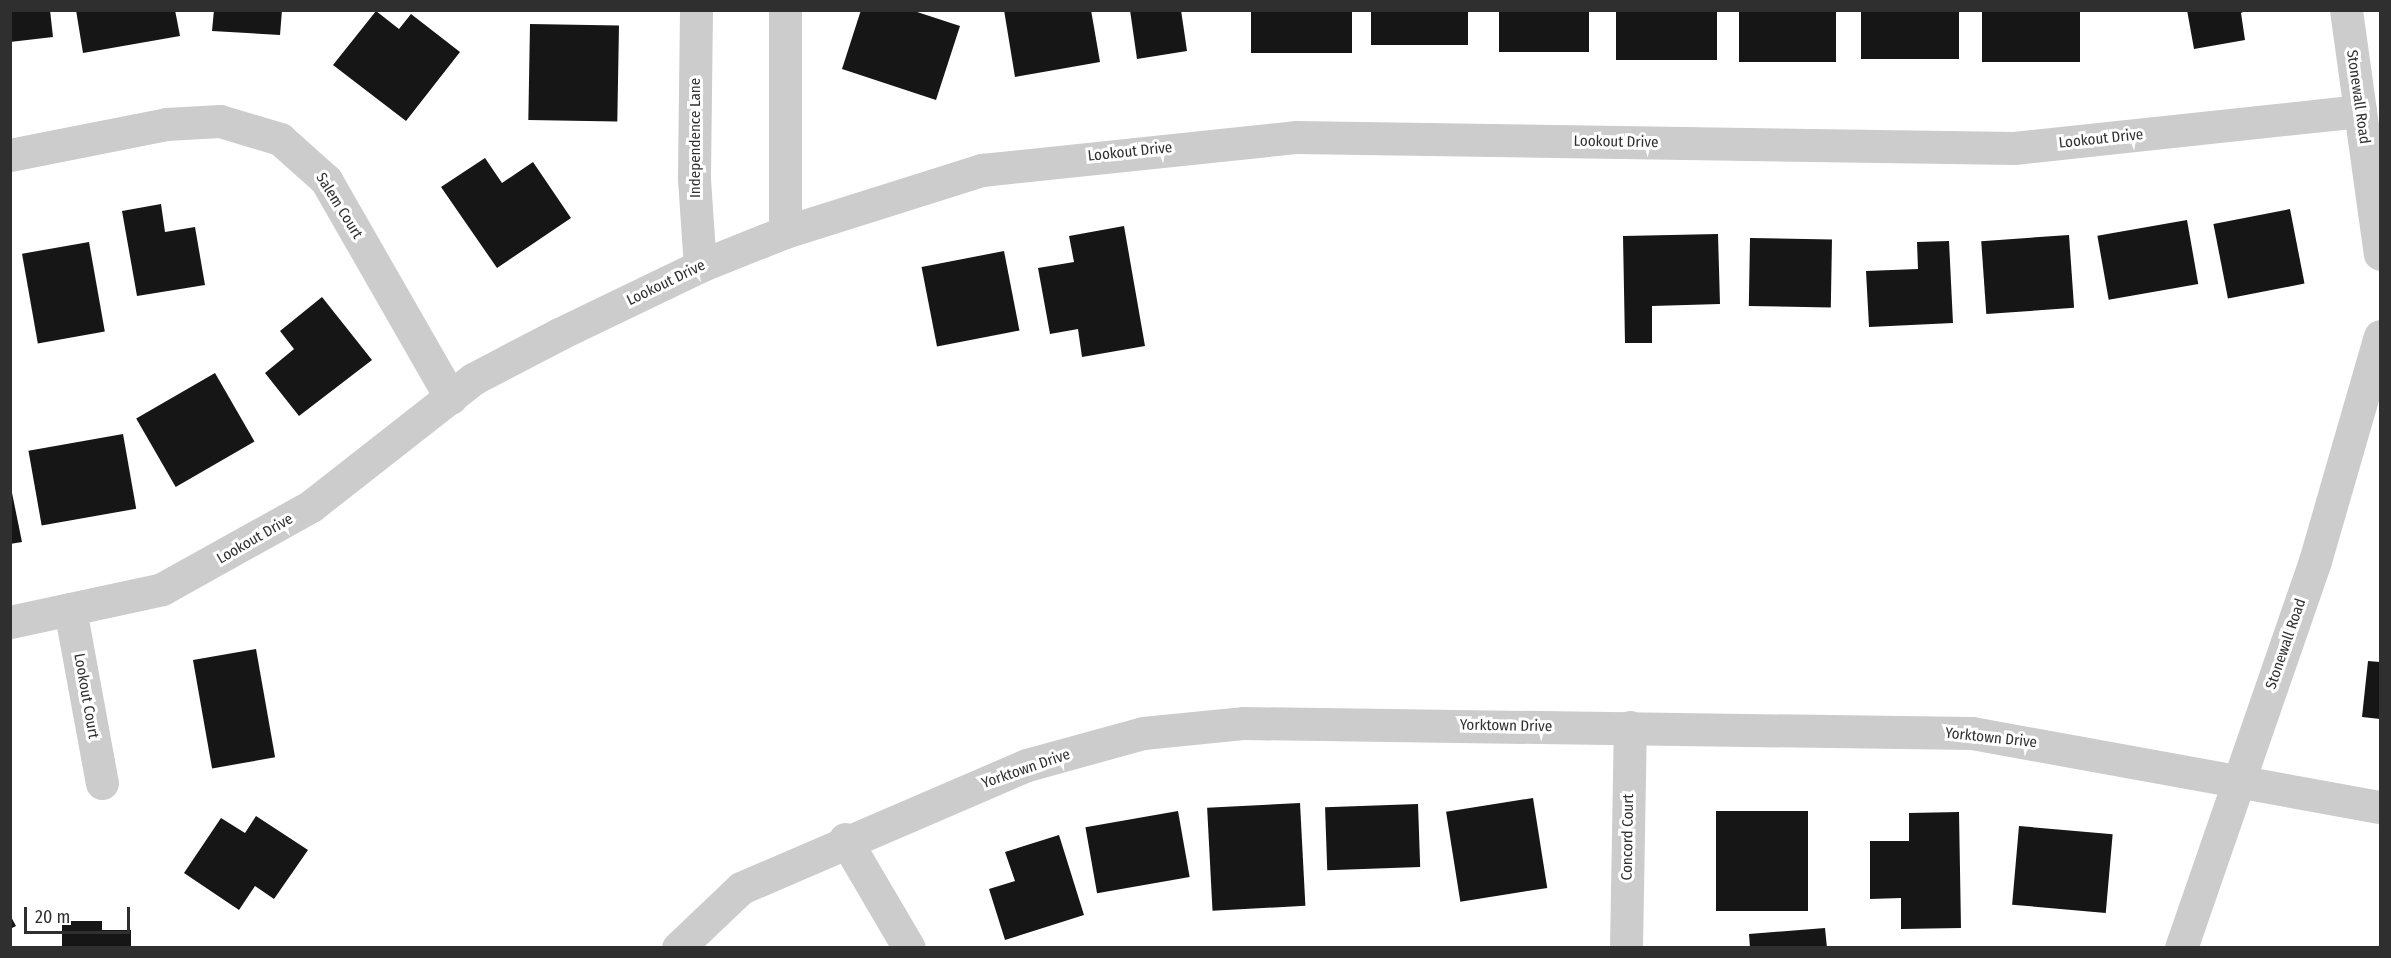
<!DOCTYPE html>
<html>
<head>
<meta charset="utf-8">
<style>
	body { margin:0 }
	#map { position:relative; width:2391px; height:958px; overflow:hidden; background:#fff; font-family:"Fira Sans Condensed",sans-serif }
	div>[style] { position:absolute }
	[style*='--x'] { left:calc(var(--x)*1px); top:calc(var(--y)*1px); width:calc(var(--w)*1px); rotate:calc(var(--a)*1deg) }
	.building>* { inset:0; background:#161616; transform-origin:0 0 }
	.street>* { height:33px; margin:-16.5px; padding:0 16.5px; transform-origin:16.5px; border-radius:16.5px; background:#ccc }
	span { translate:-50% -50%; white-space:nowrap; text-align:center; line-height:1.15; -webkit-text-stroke:6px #fff; paint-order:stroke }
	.street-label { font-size:15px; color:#2f2f2f }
	.frame { position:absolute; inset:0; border:12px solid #2f2f2f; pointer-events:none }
	.scale { position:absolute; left:24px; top:907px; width:106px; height:27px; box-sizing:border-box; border:3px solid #2f2f2f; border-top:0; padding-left:8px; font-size:18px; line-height:21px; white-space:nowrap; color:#2f2f2f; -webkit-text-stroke:4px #fff; paint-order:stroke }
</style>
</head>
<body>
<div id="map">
	<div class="building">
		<div style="clip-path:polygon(10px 10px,50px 10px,53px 37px,10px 42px)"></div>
		<div style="clip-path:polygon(76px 10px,175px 10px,180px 36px,83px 53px)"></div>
		<div style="clip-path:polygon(214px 10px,282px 10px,280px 35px,212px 31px)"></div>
		<div style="clip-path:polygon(861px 10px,911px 10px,960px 26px,936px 100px,842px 69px)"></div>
		<div style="clip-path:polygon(1004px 10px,1091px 10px,1100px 62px,1015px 77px)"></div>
		<div style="clip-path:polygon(1130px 10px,1181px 10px,1187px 51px,1137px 59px)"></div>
		<div style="left:1251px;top:10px;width:101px;height:43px"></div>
		<div style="left:1371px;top:10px;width:97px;height:35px"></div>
		<div style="left:1499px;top:10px;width:90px;height:42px"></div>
		<div style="left:1616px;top:10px;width:101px;height:50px"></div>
		<div style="left:1739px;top:10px;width:97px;height:52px"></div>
		<div style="left:1861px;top:10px;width:98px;height:49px"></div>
		<div style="left:1982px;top:10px;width:98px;height:52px"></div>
		<div style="clip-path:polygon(2187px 10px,2247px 10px,2241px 13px,2245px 40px,2194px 49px)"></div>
		<div style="clip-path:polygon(376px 11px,399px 29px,411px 14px,460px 52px,406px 121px,333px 65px)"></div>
		<div style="left:530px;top:24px;width:89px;height:96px;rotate:1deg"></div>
		<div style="clip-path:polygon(485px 158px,502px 183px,533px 162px,571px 218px,497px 268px,441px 187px)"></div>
		<div style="clip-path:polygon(161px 204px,165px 232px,195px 227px,205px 285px,137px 296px,122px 211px)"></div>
		<div style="left:2290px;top:209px;width:76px;height:78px;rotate:79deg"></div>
		<div style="left:2187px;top:220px;width:65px;height:91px;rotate:80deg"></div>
		<div style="clip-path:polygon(1124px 226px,1145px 346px,1082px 357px,1078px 329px,1050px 334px,1038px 268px,1074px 262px,1069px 236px)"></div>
		<div style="clip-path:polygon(1718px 234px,1720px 304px,1652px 306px,1652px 343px,1625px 343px,1623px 236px)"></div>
		<div style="left:2069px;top:235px;width:73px;height:88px;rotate:86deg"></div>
		<div style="left:1750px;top:238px;width:82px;height:68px;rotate:1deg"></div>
		<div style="clip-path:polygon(1949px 241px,1953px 323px,1869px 327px,1866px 271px,1918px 269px,1917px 242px)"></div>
		<div style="left:89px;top:242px;width:91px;height:68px;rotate:80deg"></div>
		<div style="left:1004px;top:251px;width:81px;height:84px;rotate:79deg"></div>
		<div style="clip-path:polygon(322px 297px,372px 360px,299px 416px,265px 373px,294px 349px,280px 331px)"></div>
		<div style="left:215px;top:373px;width:79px;height:91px;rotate:60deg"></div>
		<div style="left:123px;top:434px;width:76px;height:96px;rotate:80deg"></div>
		<div style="clip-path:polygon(10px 483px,22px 542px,10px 544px)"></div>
		<div style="left:256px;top:649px;width:110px;height:64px;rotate:80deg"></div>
		<div style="clip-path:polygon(2368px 661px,2380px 662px,2380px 719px,2362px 717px)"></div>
		<div style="left:1533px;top:798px;width:91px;height:88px;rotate:81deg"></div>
		<div style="left:1300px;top:803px;width:103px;height:93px;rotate:87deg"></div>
		<div style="left:1418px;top:804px;width:63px;height:93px;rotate:88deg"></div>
		<div style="left:1178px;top:811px;width:67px;height:94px;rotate:80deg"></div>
		<div style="left:1716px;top:811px;width:92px;height:100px"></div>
		<div style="clip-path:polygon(1959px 812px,1961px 928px,1901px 929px,1901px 898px,1870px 899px,1870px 841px,1909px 841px,1909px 813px)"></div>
		<div style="clip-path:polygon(256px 816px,308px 850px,274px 899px,255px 886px,239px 910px,184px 873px,221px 818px,245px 833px)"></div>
		<div style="left:2019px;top:826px;width:94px;height:79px;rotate:5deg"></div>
		<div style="clip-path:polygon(1059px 835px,1084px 915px,1005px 940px,989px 889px,1015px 881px,1005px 852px)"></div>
		<div style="clip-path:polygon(10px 915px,16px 926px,10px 929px)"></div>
		<div style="clip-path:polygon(62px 921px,102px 921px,102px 930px,131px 930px,131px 948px,62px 948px)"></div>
		<div style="clip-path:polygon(1825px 928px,1827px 948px,1750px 948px,1749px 934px)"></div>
	</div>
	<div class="street">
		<div style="--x:696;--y:10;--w:169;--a:90.7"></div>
		<div style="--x:694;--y:179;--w:87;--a:86.1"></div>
		<div style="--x:2346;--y:10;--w:246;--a:82.1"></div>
		<div style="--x:10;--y:155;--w:159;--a:-11.2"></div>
		<div style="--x:166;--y:124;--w:54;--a:-3.2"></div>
		<div style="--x:220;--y:121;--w:63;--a:16.7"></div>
		<div style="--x:280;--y:139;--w:62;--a:41.7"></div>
		<div style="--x:326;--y:180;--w:251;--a:60.2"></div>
		<div style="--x:785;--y:232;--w:222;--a:-90"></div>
		<div style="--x:70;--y:609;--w:177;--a:79.6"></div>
		<div style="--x:10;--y:622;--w:156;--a:-12.2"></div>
		<div style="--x:162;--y:589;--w:171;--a:-29.1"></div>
		<div style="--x:311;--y:506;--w:206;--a:-38.1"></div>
		<div style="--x:473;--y:379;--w:97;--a:-27.6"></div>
		<div style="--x:559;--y:334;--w:157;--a:-25.7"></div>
		<div style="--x:700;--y:266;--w:92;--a:-21.8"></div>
		<div style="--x:785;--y:232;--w:207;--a:-17.5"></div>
		<div style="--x:982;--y:170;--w:315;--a:-6"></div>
		<div style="--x:1295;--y:137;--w:719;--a:0.88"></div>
		<div style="--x:2014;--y:148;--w:348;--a:-6.1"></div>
		<div style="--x:845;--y:839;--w:126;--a:59.6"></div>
		<div style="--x:678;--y:948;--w:87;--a:-43.6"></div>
		<div style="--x:741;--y:888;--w:311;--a:-23.3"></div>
		<div style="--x:1027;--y:765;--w:120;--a:-15.4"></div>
		<div style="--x:1143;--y:733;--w:100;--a:-5.7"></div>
		<div style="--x:1243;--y:723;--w:729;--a:0.79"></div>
		<div style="--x:1972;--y:733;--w:415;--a:10.3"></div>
		<div style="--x:1626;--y:948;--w:221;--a:-89"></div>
		<div style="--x:2181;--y:948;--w:410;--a:-70.9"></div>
		<div style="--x:2315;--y:561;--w:234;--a:-73.9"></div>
	</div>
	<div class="street-label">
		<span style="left:2358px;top:97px;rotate:82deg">Stonewall Road</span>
		<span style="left:696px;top:138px;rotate:-90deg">Independence Lane</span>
		<span style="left:2101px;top:139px;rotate:-6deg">Lookout Drive</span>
		<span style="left:1616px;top:142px;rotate:1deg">Lookout Drive</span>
		<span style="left:1130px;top:152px;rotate:-6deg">Lookout Drive</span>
		<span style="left:339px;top:206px;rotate:58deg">Salem Court</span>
		<span style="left:666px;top:283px;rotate:-26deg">Lookout Drive</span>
		<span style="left:255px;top:539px;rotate:-30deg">Lookout Drive</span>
		<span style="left:2286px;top:644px;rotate:-71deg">Stonewall Road</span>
		<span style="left:86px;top:696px;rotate:80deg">Lookout Court</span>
		<span style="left:1506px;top:726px;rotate:1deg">Yorktown Drive</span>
		<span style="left:1991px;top:738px;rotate:6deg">Yorktown Drive</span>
		<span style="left:1026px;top:769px;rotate:-19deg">Yorktown Drive</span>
		<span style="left:1628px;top:837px;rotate:-89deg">Concord Court</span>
	</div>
	<div class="frame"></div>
	<div class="scale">20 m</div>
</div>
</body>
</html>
